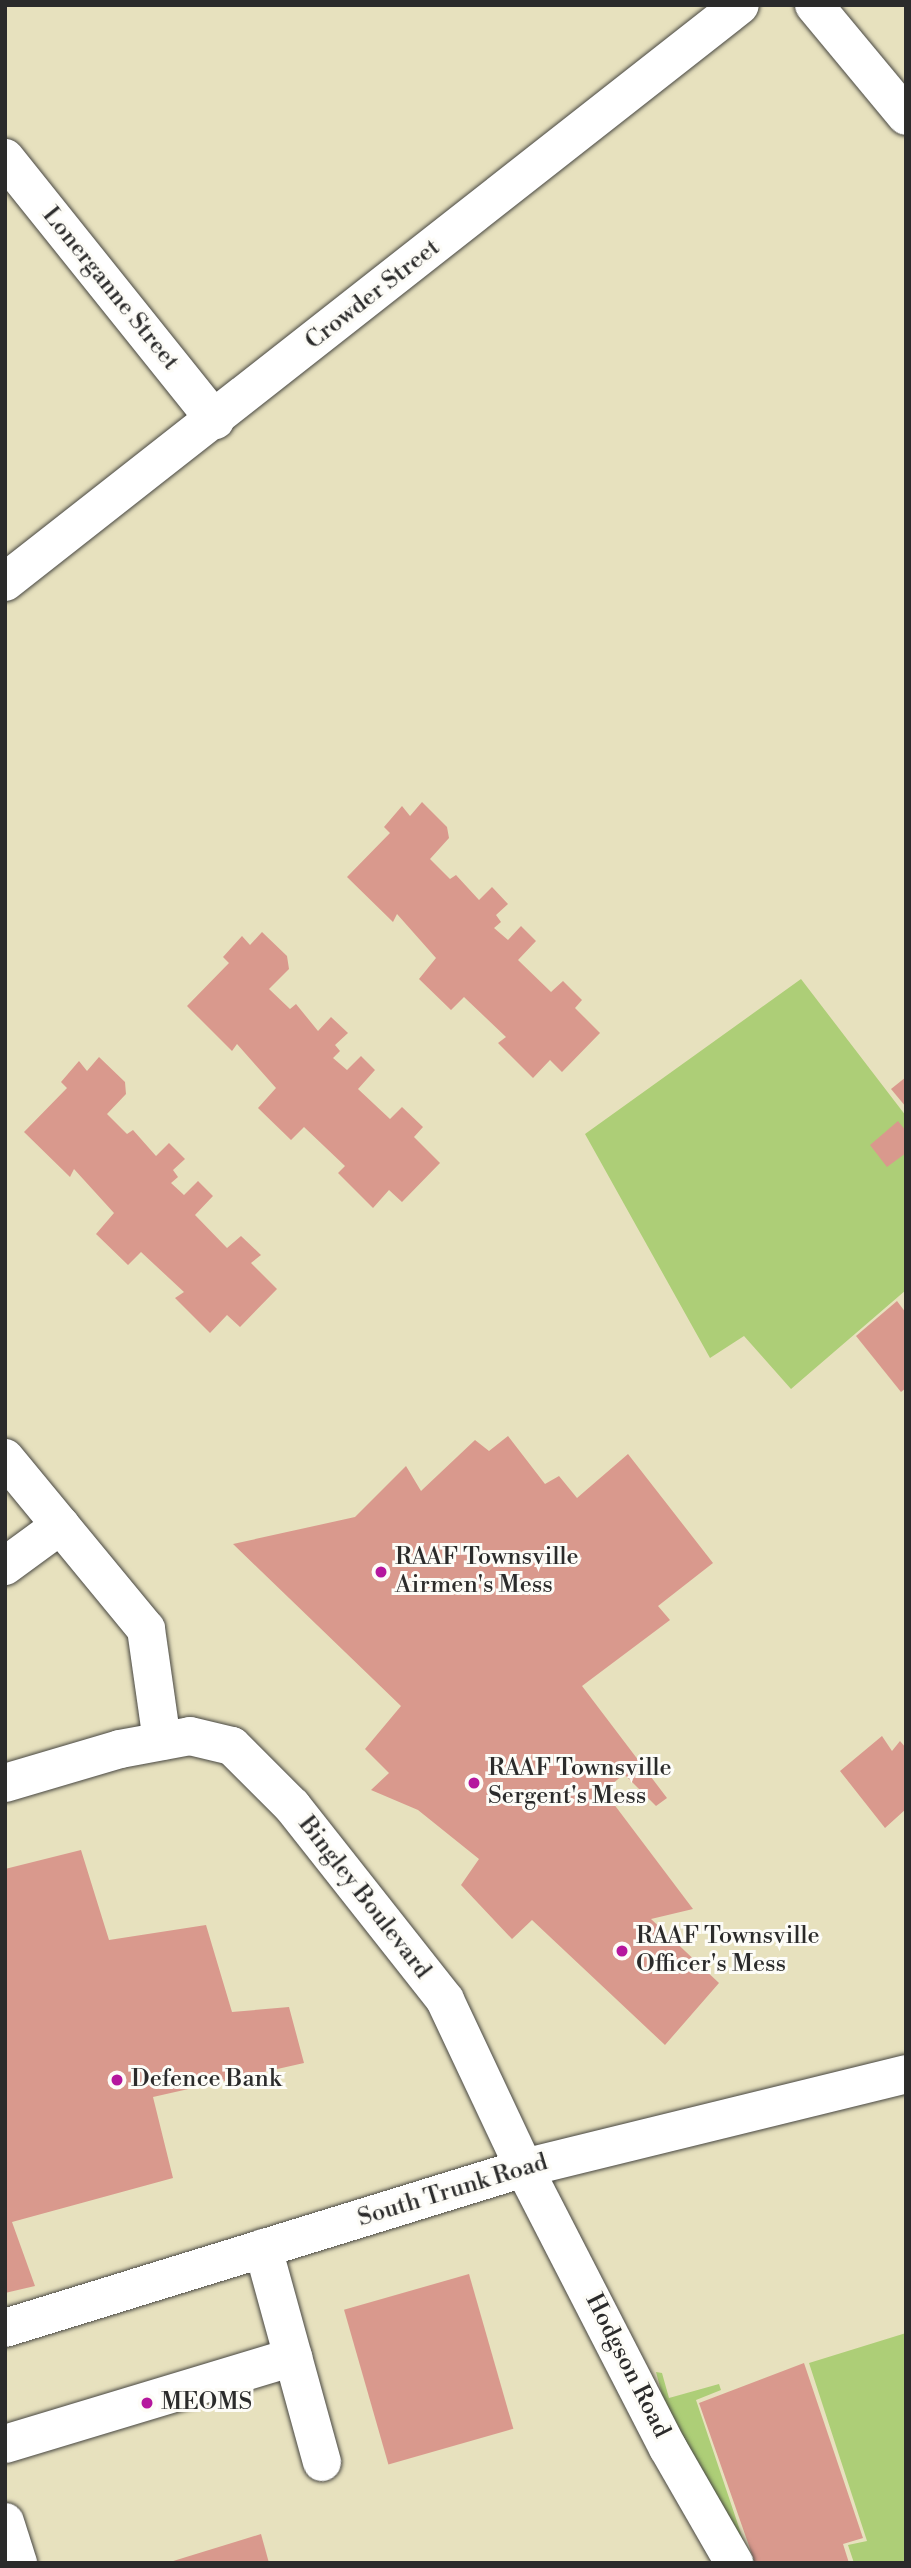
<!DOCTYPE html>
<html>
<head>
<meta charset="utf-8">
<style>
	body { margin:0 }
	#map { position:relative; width:911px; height:2568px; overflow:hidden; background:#e7e1be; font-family:"Libre Bodoni",serif }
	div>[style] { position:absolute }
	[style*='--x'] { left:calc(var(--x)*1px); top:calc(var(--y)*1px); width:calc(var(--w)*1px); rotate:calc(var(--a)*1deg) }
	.green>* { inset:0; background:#adce77 }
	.building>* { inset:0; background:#d9998d; transform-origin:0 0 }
	.roads { filter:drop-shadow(0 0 2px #474641) drop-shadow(0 0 2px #474641) }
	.minor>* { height:38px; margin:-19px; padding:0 19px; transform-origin:19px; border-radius:19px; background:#fff }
	.dots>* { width:19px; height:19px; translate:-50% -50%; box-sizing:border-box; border:4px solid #fdfcf7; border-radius:50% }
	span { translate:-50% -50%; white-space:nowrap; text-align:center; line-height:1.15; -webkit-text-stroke:6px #fdfcf7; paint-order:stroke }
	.street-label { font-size:24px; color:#2b2b2b }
	.poi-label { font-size:24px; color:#2b2b2b }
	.left { translate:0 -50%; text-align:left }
	.frame { position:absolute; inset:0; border:7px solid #2b2b2b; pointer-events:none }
</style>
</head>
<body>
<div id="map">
	<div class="green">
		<div style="clip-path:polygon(801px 979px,906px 1116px,906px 1290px,791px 1389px,744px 1336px,710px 1358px,585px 1134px)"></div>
		<div style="clip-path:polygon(906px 2333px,906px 2563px,854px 2563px,848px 2545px,867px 2541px,809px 2363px)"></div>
		<div style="clip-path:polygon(656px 2372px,662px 2373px,669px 2398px,719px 2384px,721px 2390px,696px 2400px,751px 2563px,665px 2406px)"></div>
	</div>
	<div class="building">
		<div style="clip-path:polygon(422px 802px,447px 827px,449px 838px,430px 859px,450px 879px,456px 875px,479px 900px,492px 887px,508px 904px,496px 915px,501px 922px,494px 928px,508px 940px,521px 926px,536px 941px,518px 960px,551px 992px,563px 981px,582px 1000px,575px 1008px,600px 1033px,562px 1072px,550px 1060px,533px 1078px,498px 1043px,506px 1037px,464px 997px,451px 1010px,419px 979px,436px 958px,397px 914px,393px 922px,347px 877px,390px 833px,384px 827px,402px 806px,410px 816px)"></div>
		<div style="clip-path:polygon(262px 932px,287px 956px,289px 969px,269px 989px,290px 1009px,296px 1004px,318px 1031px,331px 1017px,348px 1033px,335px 1045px,340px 1051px,333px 1058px,347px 1070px,361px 1056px,375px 1070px,358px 1089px,390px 1119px,402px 1107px,423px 1127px,414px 1137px,440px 1163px,402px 1202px,389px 1190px,373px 1208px,338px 1173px,345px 1166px,304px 1127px,291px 1140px,258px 1108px,276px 1088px,237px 1044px,232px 1051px,187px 1006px,229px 963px,223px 957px,242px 936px,250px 945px)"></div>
		<div style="clip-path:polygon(99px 1057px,125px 1082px,126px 1094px,107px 1114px,127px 1134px,133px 1130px,156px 1156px,169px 1143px,185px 1159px,173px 1170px,178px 1177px,171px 1183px,184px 1195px,198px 1181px,213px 1196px,195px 1215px,227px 1248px,241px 1236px,261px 1255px,251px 1263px,277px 1289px,240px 1327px,227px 1315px,210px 1333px,175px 1298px,184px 1292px,141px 1252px,128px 1265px,96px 1234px,114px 1213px,74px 1169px,70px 1177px,24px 1132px,67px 1088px,61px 1082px,79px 1061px,87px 1071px)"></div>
		<div style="clip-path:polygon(906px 1077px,906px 1107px,891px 1089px)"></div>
		<div style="clip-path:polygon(898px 1121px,906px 1131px,906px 1153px,887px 1167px,870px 1145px)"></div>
		<div style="clip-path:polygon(897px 1301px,906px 1313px,906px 1388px,901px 1392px,856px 1336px)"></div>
		<div style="clip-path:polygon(508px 1436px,545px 1484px,559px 1476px,577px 1498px,628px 1454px,713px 1563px,658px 1606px,670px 1620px,582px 1686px,667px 1798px,656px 1806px,624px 1774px,604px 1791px,693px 1909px,651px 1919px,719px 1983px,665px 2045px,532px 1920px,512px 1939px,461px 1885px,479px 1859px,418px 1810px,371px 1790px,389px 1773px,365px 1749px,401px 1706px,233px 1544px,355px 1517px,406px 1466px,421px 1491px,475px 1440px,489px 1451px)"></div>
		<div style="clip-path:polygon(882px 1736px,892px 1751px,900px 1741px,906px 1748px,906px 1809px,885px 1828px,840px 1771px)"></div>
		<div style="clip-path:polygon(81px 1850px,109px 1940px,206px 1925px,232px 2012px,289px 2007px,304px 2063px,153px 2097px,173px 2178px,12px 2222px,35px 2286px,5px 2293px,5px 1869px)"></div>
		<div style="left:469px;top:2274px;width:161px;height:130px;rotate:74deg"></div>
		<div style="clip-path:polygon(804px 2363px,863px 2538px,843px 2544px,849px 2563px,755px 2563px,699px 2403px)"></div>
		<div style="clip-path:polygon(261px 2534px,269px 2563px,170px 2563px,170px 2562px)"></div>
	</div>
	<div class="roads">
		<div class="minor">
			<div style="--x:814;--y:5;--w:144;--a:50.3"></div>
			<div style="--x:5;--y:158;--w:336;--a:51.3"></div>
			<div style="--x:5;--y:582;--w:934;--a:-38.13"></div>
			<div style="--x:5;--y:1458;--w:222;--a:50.5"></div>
			<div style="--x:146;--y:1629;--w:113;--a:81.9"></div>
			<div style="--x:5;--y:1566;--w:69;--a:-36.2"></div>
			<div style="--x:5;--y:1783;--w:120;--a:-16.5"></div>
			<div style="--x:120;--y:1749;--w:71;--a:-10.5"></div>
			<div style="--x:190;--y:1736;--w:43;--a:13.4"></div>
			<div style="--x:232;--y:1746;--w:85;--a:45"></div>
			<div style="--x:292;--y:1806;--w:247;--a:51.7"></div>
			<div style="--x:445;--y:2000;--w:186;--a:64.8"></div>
			<div style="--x:524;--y:2168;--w:315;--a:62.8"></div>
			<div style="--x:668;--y:2448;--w:133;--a:60.1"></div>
			<div style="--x:263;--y:2248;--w:222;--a:74.6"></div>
			<div style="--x:5;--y:2328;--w:543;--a:-17.13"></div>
			<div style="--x:524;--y:2168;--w:393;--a:-13.8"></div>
			<div style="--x:5;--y:2444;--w:301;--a:-16.8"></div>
			<div style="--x:5;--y:2522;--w:43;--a:72.4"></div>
		</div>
	</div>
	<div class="dots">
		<div style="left:381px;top:1572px;background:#b5179e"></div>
		<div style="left:474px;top:1783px;background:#b5179e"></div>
		<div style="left:622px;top:1951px;background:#b5179e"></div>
		<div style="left:117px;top:2080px;background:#b5179e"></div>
		<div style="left:147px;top:2403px;background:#b5179e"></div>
	</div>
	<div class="street-label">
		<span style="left:110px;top:289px;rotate:51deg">Lonerganne Street</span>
		<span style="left:373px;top:295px;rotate:-38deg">Crowder Street</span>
		<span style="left:364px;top:1898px;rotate:52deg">Bingley Boulevard</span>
		<span style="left:453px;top:2191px;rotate:-17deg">South Trunk Road</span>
		<span style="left:627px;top:2366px;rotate:63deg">Hodgson Road</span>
	</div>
	<div class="poi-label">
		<span class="left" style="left:395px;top:1572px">RAAF Townsville<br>Airmen's Mess</span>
		<span class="left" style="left:488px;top:1783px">RAAF Townsville<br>Sergent's Mess</span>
		<span class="left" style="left:636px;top:1951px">RAAF Townsville<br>Officer's Mess</span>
		<span class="left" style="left:131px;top:2080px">Defence Bank</span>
		<span class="left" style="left:161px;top:2403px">MEOMS</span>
	</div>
	<div class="frame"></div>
</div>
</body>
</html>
